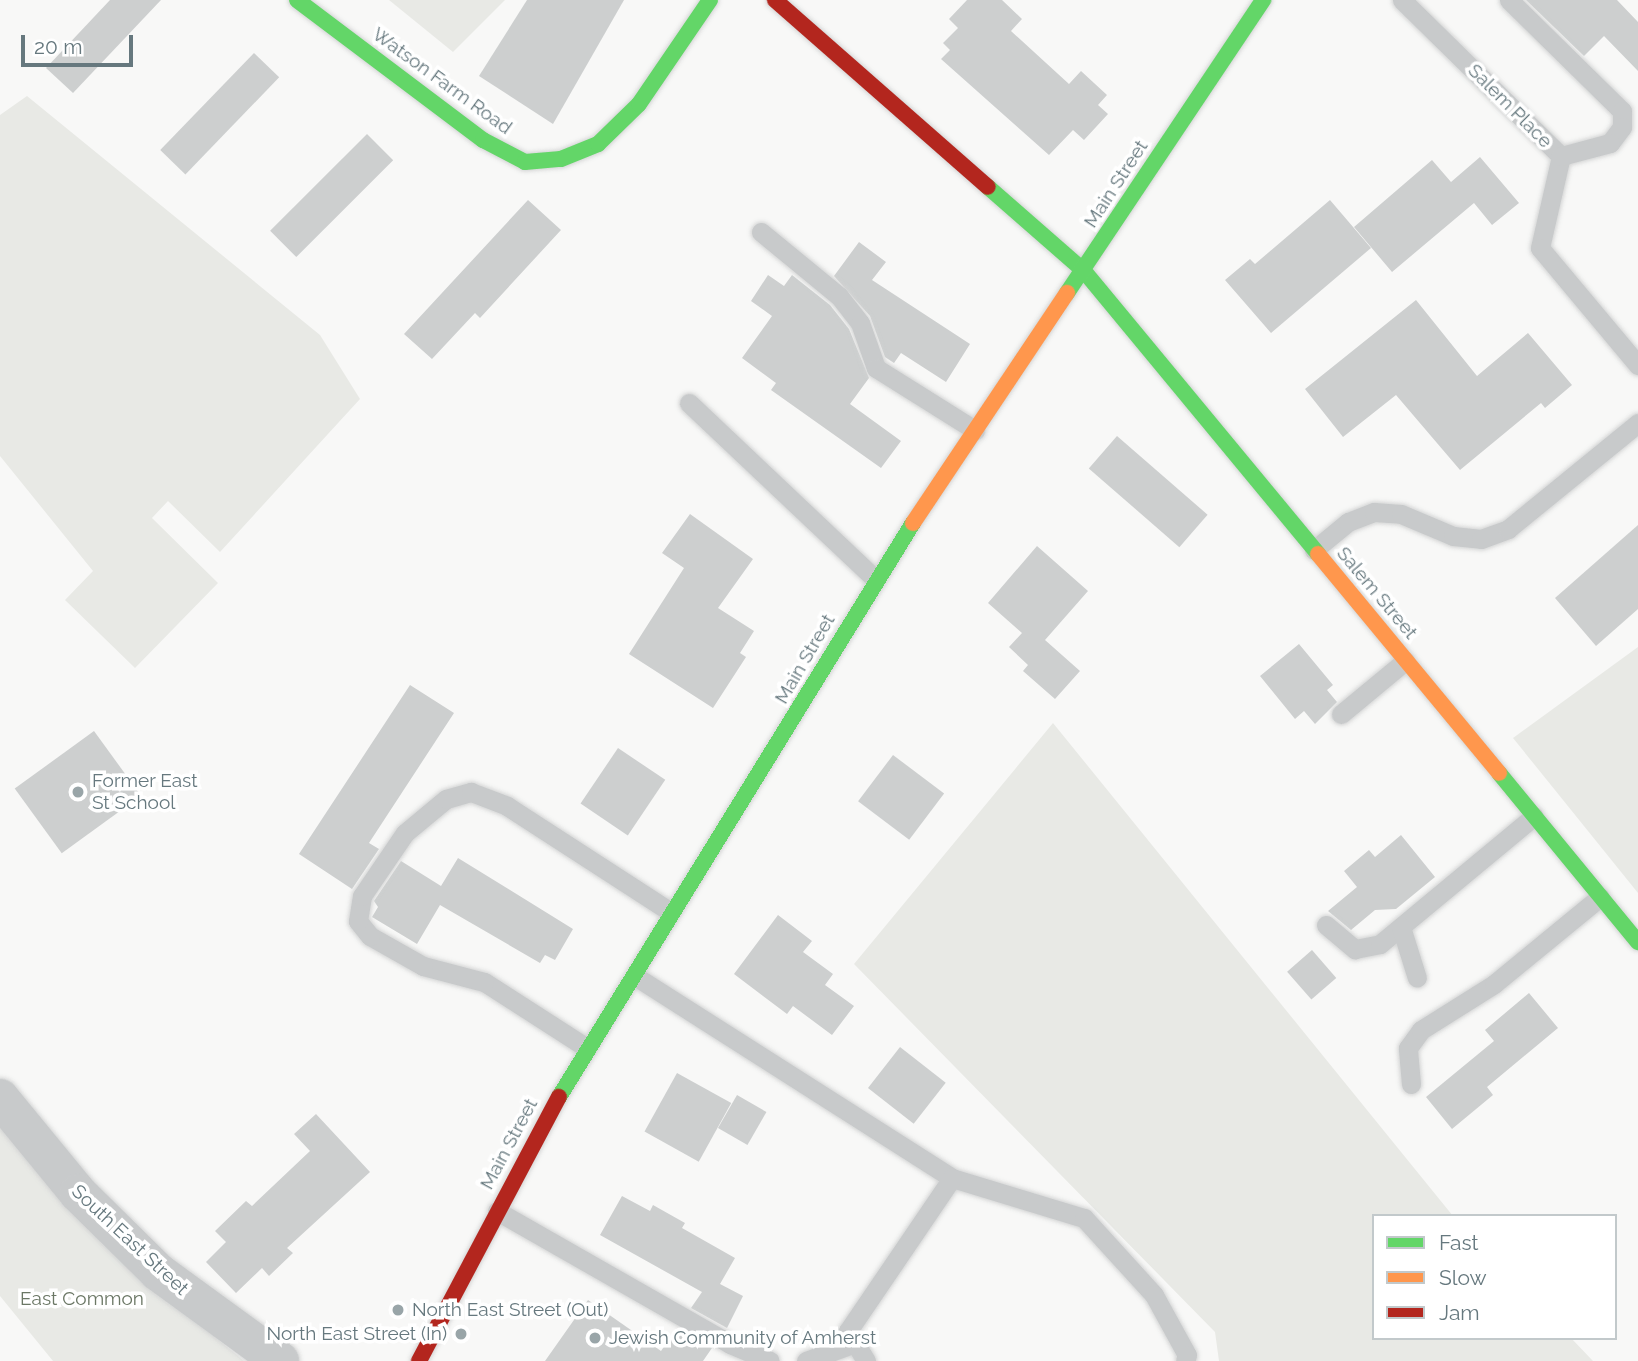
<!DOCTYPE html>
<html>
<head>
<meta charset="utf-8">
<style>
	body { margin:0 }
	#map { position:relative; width:1638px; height:1361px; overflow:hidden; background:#f8f8f7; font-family:Raleway,sans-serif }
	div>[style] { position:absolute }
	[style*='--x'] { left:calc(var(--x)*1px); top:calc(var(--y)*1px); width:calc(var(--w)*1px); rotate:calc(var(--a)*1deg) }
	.green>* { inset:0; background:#e8e9e5 }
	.building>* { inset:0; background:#cdcfcf; transform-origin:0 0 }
	.roads { filter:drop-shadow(0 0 2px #d4d5d5) drop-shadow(0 0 2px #d4d5d5) }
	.lane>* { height:19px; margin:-9.5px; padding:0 9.5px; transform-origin:9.5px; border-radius:9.5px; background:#c8cacb }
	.street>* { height:38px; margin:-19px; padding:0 19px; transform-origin:19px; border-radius:19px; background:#c8cacb }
	.fast>* { height:16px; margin:-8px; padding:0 8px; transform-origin:8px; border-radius:8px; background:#63d668 }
	.slow>* { height:16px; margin:-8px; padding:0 8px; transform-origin:8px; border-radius:8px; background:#ff974d }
	.jam>* { height:16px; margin:-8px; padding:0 8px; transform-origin:8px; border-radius:8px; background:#b3261e }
	.dots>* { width:19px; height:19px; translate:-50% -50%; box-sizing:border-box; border:4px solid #fff; border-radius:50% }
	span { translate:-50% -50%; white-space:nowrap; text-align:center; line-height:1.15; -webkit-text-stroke:7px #fff; paint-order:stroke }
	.street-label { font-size:19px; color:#66787e }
	.poi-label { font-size:19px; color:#66787e }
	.left { translate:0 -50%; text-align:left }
	.right { translate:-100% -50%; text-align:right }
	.park-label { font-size:19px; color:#6b7765 }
	.legend { position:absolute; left:1372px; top:1214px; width:245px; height:126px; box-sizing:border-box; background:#fff; border:2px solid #c2c9cb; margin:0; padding:9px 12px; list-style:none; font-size:21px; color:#66787e }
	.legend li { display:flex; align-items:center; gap:14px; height:35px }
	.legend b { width:35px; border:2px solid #c2c9cb }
	.scale { position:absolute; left:21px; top:35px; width:112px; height:32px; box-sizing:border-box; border:4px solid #66787e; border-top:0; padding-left:9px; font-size:21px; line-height:24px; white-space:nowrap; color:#66787e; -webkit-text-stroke:5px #fff; paint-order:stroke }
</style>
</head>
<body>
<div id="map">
	<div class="green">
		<div style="clip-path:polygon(389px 0,505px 0,453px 52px)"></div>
		<div style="clip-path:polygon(27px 96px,320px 335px,360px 399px,220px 552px,168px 501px,152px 518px,218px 583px,135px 668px,65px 600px,93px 571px,0 456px,0 115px)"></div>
		<div style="clip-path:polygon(1638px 647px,1638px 893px,1513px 738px)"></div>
		<div style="clip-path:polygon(1053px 723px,1453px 1216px,1374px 1216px,1374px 1338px,1571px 1338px,1593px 1361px,1219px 1361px,1215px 1332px,854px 964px)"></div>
		<div style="clip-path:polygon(0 1110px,181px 1309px,244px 1361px,53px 1361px,0 1296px)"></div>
	</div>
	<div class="building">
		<div style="clip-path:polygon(110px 0,161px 0,73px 93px,46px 68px)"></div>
		<div style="clip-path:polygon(527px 0,624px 0,553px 124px,479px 76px)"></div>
		<div style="clip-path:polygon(967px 0,1002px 0,1022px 19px,1011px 31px,1069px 84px,1081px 71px,1107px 95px,1098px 105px,1108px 114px,1084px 140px,1073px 130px,1049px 155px,941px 59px,950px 50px,943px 43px,958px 28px,949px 19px)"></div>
		<div style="clip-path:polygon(1526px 0,1617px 0,1638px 22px,1638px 71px,1604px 36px,1584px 56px)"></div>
		<div style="left:254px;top:53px;width:35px;height:135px;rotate:44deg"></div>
		<div style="left:367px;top:134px;width:37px;height:137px;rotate:45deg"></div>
		<div style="clip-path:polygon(1480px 157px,1519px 203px,1492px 225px,1474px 203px,1392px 272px,1354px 227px,1432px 160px,1451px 182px)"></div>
		<div style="clip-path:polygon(528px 200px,561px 230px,480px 318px,475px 313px,432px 359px,404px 334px)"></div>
		<div style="clip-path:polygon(1330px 200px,1371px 248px,1271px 333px,1225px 280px,1250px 259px,1255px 264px)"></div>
		<div style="clip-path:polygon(859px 242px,886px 262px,872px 280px,970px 344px,946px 382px,901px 353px,894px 363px,885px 357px,870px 316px,834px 276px)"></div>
		<div style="clip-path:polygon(768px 275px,784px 286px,792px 275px,830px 305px,849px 329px,869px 378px,850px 404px,901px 441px,881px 468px,771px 390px,776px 383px,742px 358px,772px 316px,751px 301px)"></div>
		<div style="clip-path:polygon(1416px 300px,1477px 376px,1528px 333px,1572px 385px,1545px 408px,1541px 403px,1460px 470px,1396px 395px,1343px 437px,1305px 389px)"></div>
		<div style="left:1117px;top:436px;width:120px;height:43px;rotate:41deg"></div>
		<div style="clip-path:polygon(690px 514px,753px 559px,718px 608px,754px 631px,740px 653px,746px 657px,713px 708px,629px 654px,684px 568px,662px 553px)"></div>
		<div style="clip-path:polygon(1638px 525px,1638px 609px,1596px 646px,1555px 598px)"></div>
		<div style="clip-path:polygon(1037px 546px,1088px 591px,1045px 640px,1080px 671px,1055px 699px,1023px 671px,1028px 665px,1009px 647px,1022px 633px,988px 603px)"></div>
		<div style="clip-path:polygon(1299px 644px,1333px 685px,1327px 690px,1337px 702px,1315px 724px,1304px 711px,1295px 719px,1260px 676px)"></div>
		<div style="clip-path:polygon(410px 685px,454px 713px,369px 843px,379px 849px,352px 889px,299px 854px)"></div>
		<div style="left:94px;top:731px;width:80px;height:98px;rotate:54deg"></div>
		<div style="left:618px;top:748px;width:57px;height:67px;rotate:34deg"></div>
		<div style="left:893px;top:755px;width:64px;height:58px;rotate:37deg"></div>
		<div style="clip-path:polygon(1401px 835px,1435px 877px,1396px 909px,1375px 910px,1351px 930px,1328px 911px,1357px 887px,1344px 871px,1369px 850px,1375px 857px)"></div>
		<div style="clip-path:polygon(458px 858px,573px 929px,555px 960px,545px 955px,540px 963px,440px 905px,417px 944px,372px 917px,378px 907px,374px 901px,401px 861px,441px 886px)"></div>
		<div style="clip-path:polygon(778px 915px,812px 941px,803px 952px,833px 974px,825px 985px,854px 1006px,832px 1035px,793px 1006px,787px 1014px,734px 974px)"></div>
		<div style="left:1312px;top:950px;width:37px;height:33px;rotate:49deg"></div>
		<div style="clip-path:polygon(1529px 993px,1558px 1028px,1487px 1087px,1493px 1095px,1452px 1129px,1426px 1097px,1494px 1041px,1485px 1030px)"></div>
		<div style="left:900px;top:1047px;width:58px;height:52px;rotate:38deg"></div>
		<div style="left:677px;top:1073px;width:62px;height:67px;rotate:29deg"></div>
		<div style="left:737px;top:1095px;width:34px;height:38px;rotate:30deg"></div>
		<div style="clip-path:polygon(316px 1114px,370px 1172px,287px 1248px,293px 1253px,269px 1276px,262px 1268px,236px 1293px,206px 1262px,226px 1242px,215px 1231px,246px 1201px,252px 1206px,310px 1151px,294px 1134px)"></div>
		<div style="clip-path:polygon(622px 1196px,650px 1211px,653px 1205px,685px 1223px,682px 1228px,735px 1258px,720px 1284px,743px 1296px,727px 1328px,691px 1308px,702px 1292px,600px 1235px)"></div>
		<div style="clip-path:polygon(588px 1300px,661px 1351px,677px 1328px,712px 1348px,703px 1361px,545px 1361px)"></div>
	</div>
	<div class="roads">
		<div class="lane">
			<div style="--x:1402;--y:0;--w:223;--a:44.5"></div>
			<div style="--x:1561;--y:156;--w:94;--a:102.9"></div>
			<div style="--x:1540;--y:248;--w:153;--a:50.1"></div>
			<div style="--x:1509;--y:0;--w:158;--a:44.5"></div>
			<div style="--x:1622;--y:111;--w:16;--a:90"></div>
			<div style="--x:1622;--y:127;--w:20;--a:127"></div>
			<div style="--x:1610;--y:143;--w:51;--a:165.1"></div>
			<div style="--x:761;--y:232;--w:101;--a:39.4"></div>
			<div style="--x:839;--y:296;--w:34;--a:52"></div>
			<div style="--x:860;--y:323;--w:48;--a:70.4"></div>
			<div style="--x:876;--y:368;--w:117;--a:32.1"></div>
			<div style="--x:689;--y:403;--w:256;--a:43.4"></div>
			<div style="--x:1314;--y:550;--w:44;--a:-39.5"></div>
			<div style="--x:1348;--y:522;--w:28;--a:-21"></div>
			<div style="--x:1374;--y:512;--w:27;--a:4"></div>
			<div style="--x:1401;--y:514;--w:56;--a:22.9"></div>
			<div style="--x:1453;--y:536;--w:28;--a:6"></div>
			<div style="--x:1481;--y:539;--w:29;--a:-20"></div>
			<div style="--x:1508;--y:529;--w:168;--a:-39.2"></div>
			<div style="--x:1341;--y:714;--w:83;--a:-39.6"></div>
			<div style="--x:1326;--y:925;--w:38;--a:40"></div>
			<div style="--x:1355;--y:949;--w:25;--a:-11"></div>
			<div style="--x:1380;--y:944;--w:200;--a:-39.7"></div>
			<div style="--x:1401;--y:927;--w:53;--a:72.6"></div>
			<div style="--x:635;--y:976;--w:376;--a:32.5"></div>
			<div style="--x:952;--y:1178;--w:138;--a:16.9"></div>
			<div style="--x:1084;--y:1218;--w:104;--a:47.7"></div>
			<div style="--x:1154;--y:1295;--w:68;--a:61.2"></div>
			<div style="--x:1187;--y:1355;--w:6;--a:108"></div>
			<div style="--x:587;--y:1048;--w:122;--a:-147.3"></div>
			<div style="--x:484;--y:982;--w:63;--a:-165.3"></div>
			<div style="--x:423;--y:966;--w:61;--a:-150.5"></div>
			<div style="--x:370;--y:936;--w:19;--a:-129"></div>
			<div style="--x:358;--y:921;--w:25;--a:-81"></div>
			<div style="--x:362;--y:896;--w:76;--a:-55.7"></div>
			<div style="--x:405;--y:833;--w:53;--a:-39.7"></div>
			<div style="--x:446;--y:799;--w:26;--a:-16"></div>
			<div style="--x:471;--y:792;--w:39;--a:21"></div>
			<div style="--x:507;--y:806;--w:195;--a:32.9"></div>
			<div style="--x:1411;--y:1084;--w:36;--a:-95"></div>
			<div style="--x:1408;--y:1048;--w:22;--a:-54"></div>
			<div style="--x:1421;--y:1030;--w:86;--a:-32.2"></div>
			<div style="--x:1494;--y:984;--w:137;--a:-39.4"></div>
			<div style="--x:497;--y:1211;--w:268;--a:29.7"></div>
			<div style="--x:730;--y:1344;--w:43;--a:23"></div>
			<div style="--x:806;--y:1361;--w:52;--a:-20.2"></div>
			<div style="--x:866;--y:1361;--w:35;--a:-121"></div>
			<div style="--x:848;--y:1331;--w:185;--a:-55.8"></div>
		</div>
		<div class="street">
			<div style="--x:0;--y:1098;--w:123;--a:50.6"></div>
			<div style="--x:78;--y:1193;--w:112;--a:44.6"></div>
			<div style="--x:158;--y:1272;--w:151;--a:36.1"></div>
		</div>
		<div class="fast">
			<div style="--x:297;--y:0;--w:233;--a:37"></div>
			<div style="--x:483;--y:140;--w:47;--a:27.6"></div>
			<div style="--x:525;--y:162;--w:36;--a:-5"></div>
			<div style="--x:561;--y:159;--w:40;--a:-22"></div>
			<div style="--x:598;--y:144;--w:57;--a:-44.3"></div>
			<div style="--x:639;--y:104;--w:126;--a:-55.7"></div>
			<div style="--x:988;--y:187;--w:128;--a:41.2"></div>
			<div style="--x:1084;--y:271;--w:367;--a:50.4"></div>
			<div style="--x:1067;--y:293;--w:353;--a:-56.2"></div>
			<div style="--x:1499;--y:773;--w:219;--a:50.6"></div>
			<div style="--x:559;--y:1097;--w:674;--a:-58.34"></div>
		</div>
		<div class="slow">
			<div style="--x:913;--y:523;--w:277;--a:-56.2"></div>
			<div style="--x:1318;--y:554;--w:284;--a:50.4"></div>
		</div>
		<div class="jam">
			<div style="--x:775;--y:0;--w:283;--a:41.3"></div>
			<div style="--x:419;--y:1361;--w:299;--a:-62.1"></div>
		</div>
	</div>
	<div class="dots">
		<div style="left:78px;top:792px;background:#99a5a8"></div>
		<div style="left:398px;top:1310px;background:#99a5a8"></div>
		<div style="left:461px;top:1334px;background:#99a5a8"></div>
		<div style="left:595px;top:1338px;background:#99a5a8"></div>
	</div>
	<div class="street-label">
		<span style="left:442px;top:81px;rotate:36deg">Watson Farm Road</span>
		<span style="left:1510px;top:106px;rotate:45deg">Salem Place</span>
		<span style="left:1116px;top:184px;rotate:-57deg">Main Street</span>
		<span style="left:1377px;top:593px;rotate:50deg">Salem Street</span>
		<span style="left:805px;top:659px;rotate:-60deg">Main Street</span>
		<span style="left:509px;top:1144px;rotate:-62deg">Main Street</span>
		<span style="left:130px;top:1240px;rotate:43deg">South East Street</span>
	</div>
	<div class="poi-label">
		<span class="left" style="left:92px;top:792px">Former East<br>St School</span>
		<span class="left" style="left:412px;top:1310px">North East Street (Out)</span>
		<span class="right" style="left:447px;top:1334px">North East Street (In)</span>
		<span class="left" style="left:609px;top:1338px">Jewish Community of Amherst</span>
	</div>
	<div class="park-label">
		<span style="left:82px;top:1299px">East Common</span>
	</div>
	<ul class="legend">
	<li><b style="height:9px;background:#63d668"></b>Fast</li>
	<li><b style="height:9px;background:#ff974d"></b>Slow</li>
	<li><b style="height:9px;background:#b3261e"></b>Jam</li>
	</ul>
	<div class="scale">20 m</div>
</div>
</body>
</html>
